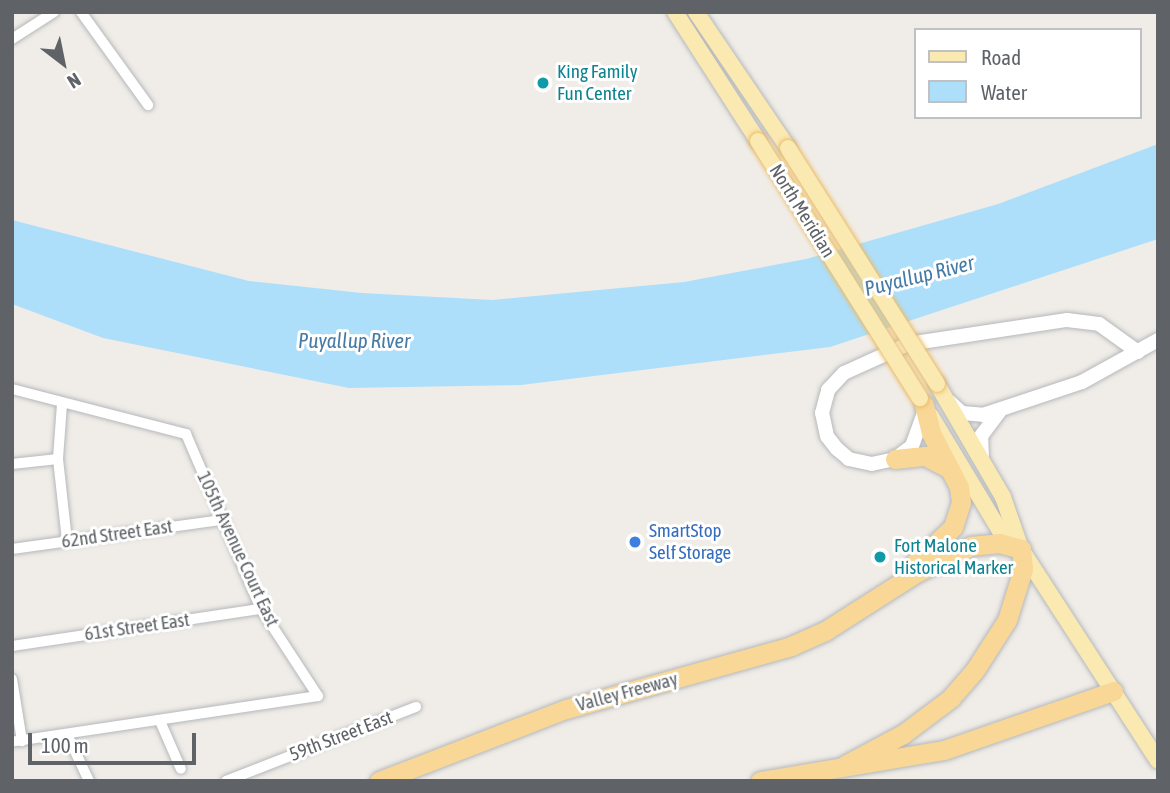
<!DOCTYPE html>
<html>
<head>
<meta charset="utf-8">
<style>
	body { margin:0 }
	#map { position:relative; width:1170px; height:793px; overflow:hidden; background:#f0ede8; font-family:"Asap Condensed",sans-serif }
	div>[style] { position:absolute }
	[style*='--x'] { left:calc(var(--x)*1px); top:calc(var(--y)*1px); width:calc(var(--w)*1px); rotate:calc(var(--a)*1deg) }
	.water>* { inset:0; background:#addffb }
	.roads { filter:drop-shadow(0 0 2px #b5b8bb) drop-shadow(0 0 2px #b5b8bb) }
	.street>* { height:10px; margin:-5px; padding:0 5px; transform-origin:5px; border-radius:5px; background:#fff }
	.secondary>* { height:14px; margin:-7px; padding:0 7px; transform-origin:7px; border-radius:7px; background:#fff }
	.primary>* { height:16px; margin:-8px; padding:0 8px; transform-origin:8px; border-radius:8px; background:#fbe9b2 }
	.highway>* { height:19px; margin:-9.5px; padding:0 9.5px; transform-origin:9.5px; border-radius:9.5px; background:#f8d797 }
	.bridges { filter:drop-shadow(0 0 2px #ebbb66) drop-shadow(0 0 2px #ebbb66) }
	.primary-bridge>* { height:16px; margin:-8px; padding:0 8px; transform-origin:8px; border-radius:8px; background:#fbe9b2 }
	.dots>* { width:19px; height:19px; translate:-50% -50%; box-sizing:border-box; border:4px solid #fff; border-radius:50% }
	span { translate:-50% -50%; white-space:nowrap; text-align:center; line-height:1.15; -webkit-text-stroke:6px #fff; paint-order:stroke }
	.culture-label { font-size:19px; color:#0d838f }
	.left { translate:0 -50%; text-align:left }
	.street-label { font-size:19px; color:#5f6367 }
	.shop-label { font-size:19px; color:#366cbe }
	.water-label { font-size:21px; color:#467ba5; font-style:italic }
	.frame { position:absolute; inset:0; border:14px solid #5f6367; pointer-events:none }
	.legend { position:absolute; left:914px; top:28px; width:228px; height:91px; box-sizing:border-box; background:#fff; border:2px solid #bfc1c2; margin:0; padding:9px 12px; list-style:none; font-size:21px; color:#5f6367 }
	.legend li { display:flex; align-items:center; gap:14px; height:35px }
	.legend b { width:35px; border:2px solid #bfc1c2 }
	.north { position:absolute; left:28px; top:28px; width:70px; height:70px; -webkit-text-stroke:5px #fff; paint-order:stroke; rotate:148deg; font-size:19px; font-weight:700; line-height:28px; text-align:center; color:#5f6367 }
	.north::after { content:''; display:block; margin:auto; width:24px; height:32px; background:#5f6367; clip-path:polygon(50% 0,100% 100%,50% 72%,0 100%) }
	.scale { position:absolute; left:28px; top:733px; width:168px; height:32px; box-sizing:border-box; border:4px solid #5f6367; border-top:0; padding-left:9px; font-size:21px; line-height:24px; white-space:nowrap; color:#5f6367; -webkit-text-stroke:5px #fff; paint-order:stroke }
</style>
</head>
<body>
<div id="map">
	<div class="water">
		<div style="clip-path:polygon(1158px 144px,1158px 239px,830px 347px,521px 385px,349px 388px,103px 338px,12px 304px,12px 220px,249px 281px,362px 293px,492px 300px,684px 282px,806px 259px,998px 204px)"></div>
	</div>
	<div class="roads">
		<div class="street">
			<div style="--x:81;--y:12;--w:115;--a:54.2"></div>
			<div style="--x:12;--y:39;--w:50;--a:-32.7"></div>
			<div style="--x:12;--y:389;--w:180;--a:14.5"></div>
			<div style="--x:186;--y:434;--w:190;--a:66.8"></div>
			<div style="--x:261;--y:609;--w:104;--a:56.8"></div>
			<div style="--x:318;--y:696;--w:309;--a:171.5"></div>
			<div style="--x:62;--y:404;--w:55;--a:94.2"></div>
			<div style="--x:58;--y:459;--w:82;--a:83.7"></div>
			<div style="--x:12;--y:464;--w:46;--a:-6.2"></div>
			<div style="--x:12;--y:549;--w:212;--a:-7.9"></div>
			<div style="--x:12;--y:646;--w:252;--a:-8.5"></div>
			<div style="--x:12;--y:679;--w:63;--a:80.8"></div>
			<div style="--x:160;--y:721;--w:52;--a:66.4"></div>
			<div style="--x:67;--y:734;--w:52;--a:64.9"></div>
			<div style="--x:226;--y:781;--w:204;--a:-21.3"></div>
		</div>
		<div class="secondary">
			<div style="--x:950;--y:402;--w:16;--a:43"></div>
			<div style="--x:962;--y:413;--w:21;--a:5"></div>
			<div style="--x:983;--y:415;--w:104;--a:-18.4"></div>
			<div style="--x:1082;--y:382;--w:87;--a:-28.9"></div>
			<div style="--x:924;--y:413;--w:35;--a:110"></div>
			<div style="--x:912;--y:446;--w:21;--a:143"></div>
			<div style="--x:895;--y:459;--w:24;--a:168"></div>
			<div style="--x:872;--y:464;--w:24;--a:-168"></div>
			<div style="--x:849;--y:459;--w:16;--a:-140"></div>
			<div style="--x:837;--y:449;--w:16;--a:-128"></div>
			<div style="--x:827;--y:436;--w:24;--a:-102"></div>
			<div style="--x:822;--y:413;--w:24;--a:-75"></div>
			<div style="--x:828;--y:390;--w:23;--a:-47"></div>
			<div style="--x:844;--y:373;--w:70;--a:-24.4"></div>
			<div style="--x:908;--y:344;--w:161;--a:-8.6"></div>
			<div style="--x:1067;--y:320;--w:32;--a:7"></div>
			<div style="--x:1099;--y:324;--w:48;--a:35.7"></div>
			<div style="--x:982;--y:460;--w:24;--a:-92"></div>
			<div style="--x:981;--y:436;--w:31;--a:-53"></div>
		</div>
		<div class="primary">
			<div style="--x:675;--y:12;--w:153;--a:57.2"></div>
			<div style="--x:696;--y:12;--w:164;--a:55.9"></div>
			<div style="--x:937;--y:384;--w:131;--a:59.7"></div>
			<div style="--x:1003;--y:497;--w:55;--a:70.9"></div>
			<div style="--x:931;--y:416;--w:132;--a:59"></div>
			<div style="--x:999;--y:529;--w:30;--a:42"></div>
			<div style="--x:1021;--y:549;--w:252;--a:57.1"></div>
		</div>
		<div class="highway">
			<div style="--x:895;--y:459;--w:30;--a:-6"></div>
			<div style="--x:925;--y:456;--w:28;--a:27"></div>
			<div style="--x:914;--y:564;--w:54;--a:-43.5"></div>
			<div style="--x:953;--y:527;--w:26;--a:-72"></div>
			<div style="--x:961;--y:502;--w:15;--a:-98"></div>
			<div style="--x:959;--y:487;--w:61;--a:-117.4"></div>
			<div style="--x:931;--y:433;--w:29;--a:-104"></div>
			<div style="--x:379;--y:781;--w:200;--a:-21.1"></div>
			<div style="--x:566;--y:709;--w:234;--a:-15.6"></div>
			<div style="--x:791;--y:646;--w:37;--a:-24"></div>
			<div style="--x:825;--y:631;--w:106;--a:-32.6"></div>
			<div style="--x:914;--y:574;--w:64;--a:-26.2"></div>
			<div style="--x:971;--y:546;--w:28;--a:-6"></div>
			<div style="--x:999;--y:543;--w:23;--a:15"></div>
			<div style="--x:1021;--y:549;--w:20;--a:84"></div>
			<div style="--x:1023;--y:569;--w:53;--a:107.4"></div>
			<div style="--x:1007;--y:620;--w:59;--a:122.6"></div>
			<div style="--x:975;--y:670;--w:37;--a:131"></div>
			<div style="--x:951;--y:698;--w:60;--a:143.1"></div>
			<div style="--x:903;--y:734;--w:66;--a:151.9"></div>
			<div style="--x:760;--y:781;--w:187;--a:-9.6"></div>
			<div style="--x:944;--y:750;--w:179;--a:-19.2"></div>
		</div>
	</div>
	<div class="bridges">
		<div class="primary-bridge">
			<div style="--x:758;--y:141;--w:304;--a:57.8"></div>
			<div style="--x:788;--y:148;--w:279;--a:57.7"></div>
		</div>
	</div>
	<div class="dots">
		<div style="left:543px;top:83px;background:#0f9aa8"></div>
		<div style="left:635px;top:542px;background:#3f7fe0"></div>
		<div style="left:880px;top:557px;background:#0f9aa8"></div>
	</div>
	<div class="culture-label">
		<span class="left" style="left:557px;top:83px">King Family<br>Fun Center</span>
		<span class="left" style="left:894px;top:557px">Fort Malone<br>Historical Marker</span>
	</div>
	<div class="street-label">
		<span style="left:802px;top:211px;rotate:58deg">North Meridian</span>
		<span style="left:117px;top:534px;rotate:-8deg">62nd Street East</span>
		<span style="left:238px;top:549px;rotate:65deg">105th Avenue Court East</span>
		<span style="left:137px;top:627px;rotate:-8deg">61st Street East</span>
		<span style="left:627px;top:692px;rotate:-15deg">Valley Freeway</span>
		<span style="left:341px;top:736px;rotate:-21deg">59th Street East</span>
	</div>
	<div class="shop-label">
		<span class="left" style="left:649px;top:542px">SmartStop<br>Self Storage</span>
	</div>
	<div class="water-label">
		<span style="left:919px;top:275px;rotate:-14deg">Puyallup River</span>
		<span style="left:354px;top:340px">Puyallup River</span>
	</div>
	<div class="frame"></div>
	<ul class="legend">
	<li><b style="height:9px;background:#fbe9b2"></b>Road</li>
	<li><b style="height:19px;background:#addffb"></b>Water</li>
	</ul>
	<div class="north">N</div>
	<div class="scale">100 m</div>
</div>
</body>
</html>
